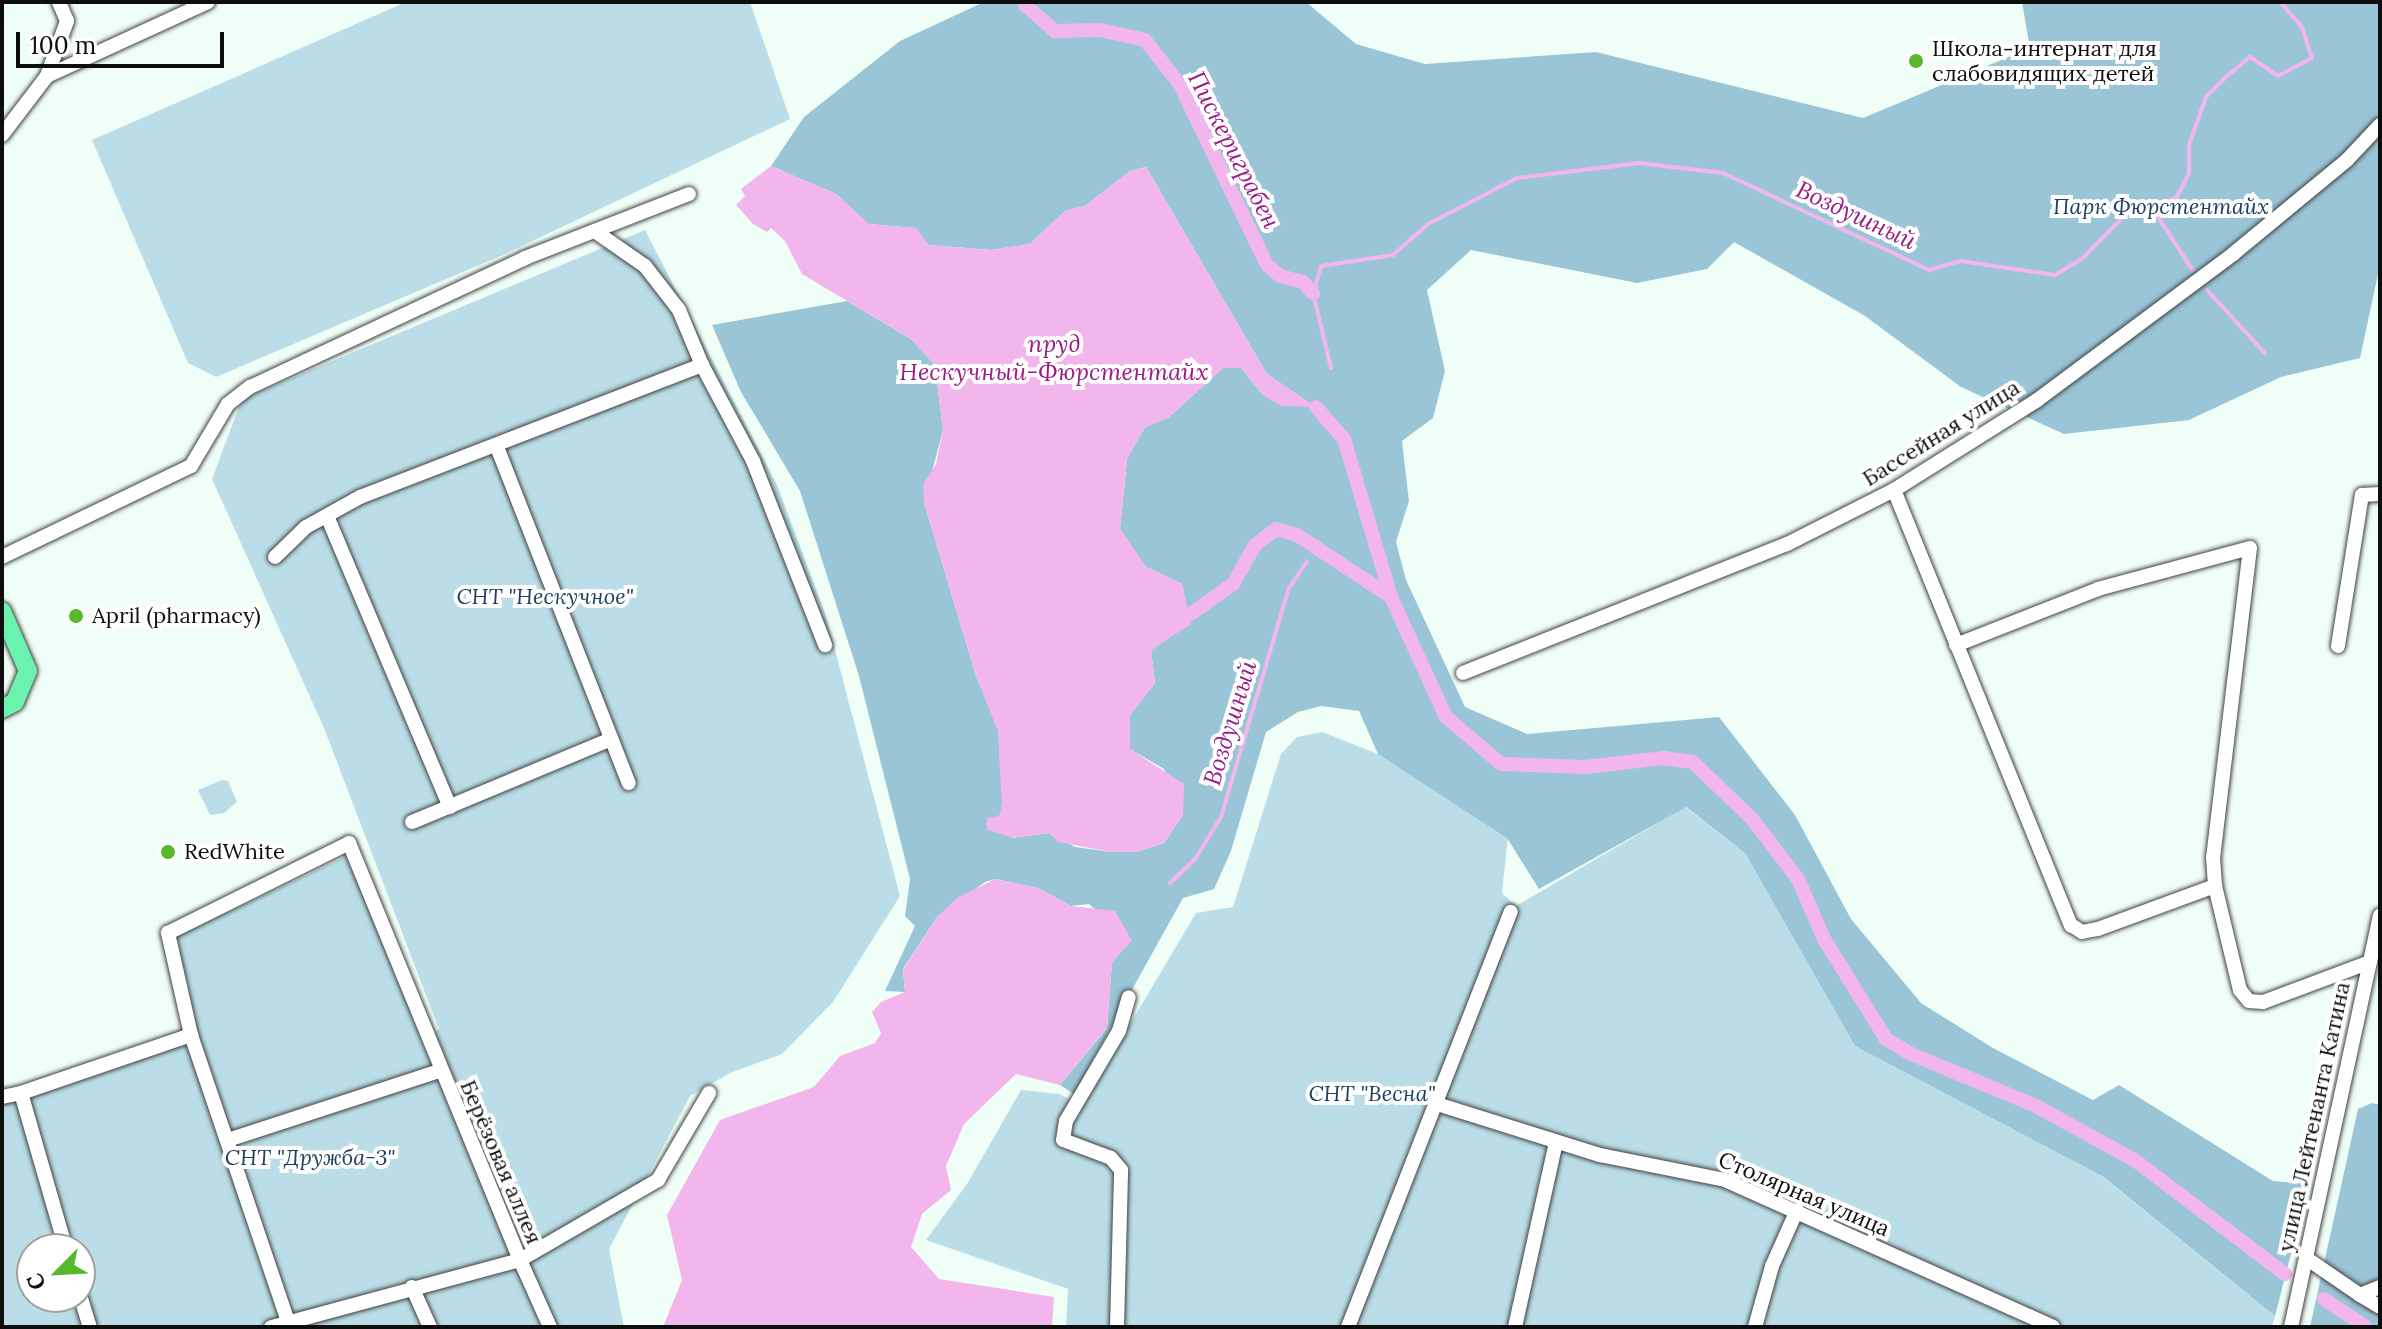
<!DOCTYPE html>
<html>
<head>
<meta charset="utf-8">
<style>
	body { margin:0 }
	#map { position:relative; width:2382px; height:1329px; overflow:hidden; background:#effef7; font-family:Lora,serif }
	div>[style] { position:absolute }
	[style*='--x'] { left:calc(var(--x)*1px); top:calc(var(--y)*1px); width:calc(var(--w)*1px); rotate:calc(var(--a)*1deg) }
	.green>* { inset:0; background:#badde7 }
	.forest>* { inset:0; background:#9ac5d7 }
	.water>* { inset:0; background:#f3b6ec }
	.stream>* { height:4px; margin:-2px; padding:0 2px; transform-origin:2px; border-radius:2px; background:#f3b6ec }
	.canal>* { height:14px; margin:-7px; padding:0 7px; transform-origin:7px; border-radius:7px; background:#f3b6ec }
	.roads { filter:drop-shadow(0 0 2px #414141) drop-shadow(0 0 2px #414141) }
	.minor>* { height:14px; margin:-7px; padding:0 7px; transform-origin:7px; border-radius:7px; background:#fff }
	.major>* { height:18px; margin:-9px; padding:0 9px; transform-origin:9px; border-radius:9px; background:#6bf2ae }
	.dots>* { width:22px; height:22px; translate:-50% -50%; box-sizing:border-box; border:4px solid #fff; border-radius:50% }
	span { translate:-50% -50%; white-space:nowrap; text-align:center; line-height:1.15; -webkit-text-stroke:8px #fff; paint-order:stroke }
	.poi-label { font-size:22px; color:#0e0e0e }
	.left { translate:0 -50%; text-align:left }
	.park-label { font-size:22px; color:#213f62; font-style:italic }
	.street-label { font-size:22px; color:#0e0e0e }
	.water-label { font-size:24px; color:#9a1c84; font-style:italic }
	.frame { position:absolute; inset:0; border:4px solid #0e0e0e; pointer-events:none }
	.north { position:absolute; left:16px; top:1233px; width:80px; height:80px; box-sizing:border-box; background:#fff; border:2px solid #9f9f9f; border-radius:50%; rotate:246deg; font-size:22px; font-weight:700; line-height:32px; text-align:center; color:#0e0e0e }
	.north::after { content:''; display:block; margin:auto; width:28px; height:36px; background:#57b82b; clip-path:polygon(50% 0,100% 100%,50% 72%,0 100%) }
	.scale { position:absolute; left:16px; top:32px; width:208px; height:36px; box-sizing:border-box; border:4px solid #0e0e0e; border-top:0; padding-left:10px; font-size:24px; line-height:28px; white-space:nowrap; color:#0e0e0e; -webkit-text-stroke:6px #fff; paint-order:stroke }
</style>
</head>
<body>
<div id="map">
	<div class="green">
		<div style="clip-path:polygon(406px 2px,750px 2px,790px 119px,505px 254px,216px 377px,188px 363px,92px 140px)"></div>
		<div style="clip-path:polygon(evenodd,645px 230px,777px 485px,826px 616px,900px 896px,833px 1002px,782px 1054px,730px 1073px,690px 1096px,609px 1249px,624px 1327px,2px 1327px,2px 1093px,198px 1033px,172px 939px,353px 853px,427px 1037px,439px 1029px,324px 728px,212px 479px,242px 399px,645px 230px,32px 1249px,80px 1249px,80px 1297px,32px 1297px,32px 1249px)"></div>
		<div style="clip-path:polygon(1322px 732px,1378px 754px,1508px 836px,1502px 893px,1516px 906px,1685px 807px,1745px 853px,1855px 1046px,2100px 1175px,2275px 1316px,2272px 1327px,1066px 1327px,1068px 1289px,926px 1240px,967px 1184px,1021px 1090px,1059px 1094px,1082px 1105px,1196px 913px,1233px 907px,1281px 754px,1297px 737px)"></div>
		<div style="clip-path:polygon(222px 780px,228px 781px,237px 802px,224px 813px,210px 815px,198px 790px)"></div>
	</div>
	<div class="forest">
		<div style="clip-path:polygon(984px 2px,1306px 2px,1356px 44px,1425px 64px,1596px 52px,1863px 118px,2030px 48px,2022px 2px,2380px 2px,2380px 265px,2360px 358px,2281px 377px,2189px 420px,2064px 434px,1961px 387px,1865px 316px,1734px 242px,1707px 269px,1637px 283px,1471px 250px,1427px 290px,1445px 371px,1433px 418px,1402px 441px,1409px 501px,1396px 542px,1406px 580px,1465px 707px,1527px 734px,1719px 717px,1795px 815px,1851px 919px,1921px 1003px,1993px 1048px,2093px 1100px,2119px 1085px,2273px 1181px,2309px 1184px,2275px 1316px,2102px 1176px,1855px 1046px,1745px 853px,1686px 807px,1539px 889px,1507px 838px,1378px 754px,1359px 711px,1321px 706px,1298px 712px,1266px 732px,1231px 851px,1214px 889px,1183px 898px,1074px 1094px,1060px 1085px,1107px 1028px,1112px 962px,1131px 941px,1089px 904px,1071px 906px,1038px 888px,995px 879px,985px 882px,937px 917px,903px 969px,905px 992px,885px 991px,915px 926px,905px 916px,910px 879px,859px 676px,800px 491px,741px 392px,712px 325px,847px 301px,911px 339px,935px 365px,943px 430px,924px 502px,975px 673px,998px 730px,1003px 798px,998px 831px,1013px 838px,1049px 833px,1075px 847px,1111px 852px,1136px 852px,1164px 843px,1183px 815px,1164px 769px,1130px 749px,1130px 715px,1155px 683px,1151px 650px,1190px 623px,1182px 584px,1146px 567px,1120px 529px,1127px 459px,1145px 427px,1169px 417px,1223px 368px,1241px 368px,1264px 396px,1315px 407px,1267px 374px,1146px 167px,1130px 171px,1085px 206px,1065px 211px,1030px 244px,991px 250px,928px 245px,916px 228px,868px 224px,836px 194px,771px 166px,804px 117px,900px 41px)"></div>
		<div style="clip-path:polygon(2372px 1103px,2380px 1105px,2380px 1327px,2310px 1327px,2358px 1109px)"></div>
	</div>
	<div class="water">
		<div style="clip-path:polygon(771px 166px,836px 194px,869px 224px,916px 228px,929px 245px,991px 250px,1030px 244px,1065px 211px,1085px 206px,1130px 171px,1146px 167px,1267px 374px,1316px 407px,1281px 406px,1264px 396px,1241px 368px,1223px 368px,1169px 417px,1145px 427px,1127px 459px,1120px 529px,1146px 567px,1182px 584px,1191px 624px,1151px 650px,1155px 683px,1130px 715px,1130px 749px,1184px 784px,1183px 815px,1164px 843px,1136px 852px,1111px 852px,1058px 842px,1049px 833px,1013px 838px,986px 829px,987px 818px,999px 816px,1002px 806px,998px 731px,975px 673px,924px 502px,923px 485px,936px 464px,943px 430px,935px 365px,911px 339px,802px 274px,785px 241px,771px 228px,767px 232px,753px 224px,736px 205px,745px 196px,741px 189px)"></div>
		<div style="clip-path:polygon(995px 879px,1038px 888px,1071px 906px,1115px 911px,1132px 941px,1112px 962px,1107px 1027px,1060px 1085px,1016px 1074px,964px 1124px,946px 1166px,951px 1190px,922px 1214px,911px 1247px,939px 1279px,1054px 1297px,1052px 1327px,663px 1327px,682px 1280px,667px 1215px,720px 1120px,814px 1087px,840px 1056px,875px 1043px,881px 1033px,872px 1012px,881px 1002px,905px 992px,903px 970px,937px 917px,957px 898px)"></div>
	</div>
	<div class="stream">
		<div style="--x:2151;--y:206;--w:77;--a:57.1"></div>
		<div style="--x:2207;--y:290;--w:86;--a:47.4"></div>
		<div style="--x:1331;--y:368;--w:77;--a:-103.5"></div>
		<div style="--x:1313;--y:293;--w:28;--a:-73"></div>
		<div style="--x:1321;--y:266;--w:73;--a:-8.7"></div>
		<div style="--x:1393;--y:255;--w:47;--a:-41.5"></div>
		<div style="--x:1428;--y:224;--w:100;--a:-27.3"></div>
		<div style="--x:1517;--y:178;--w:123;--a:-7"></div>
		<div style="--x:1639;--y:163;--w:85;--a:6.8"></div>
		<div style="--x:1723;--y:173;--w:228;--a:25.2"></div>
		<div style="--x:1929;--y:270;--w:33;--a:-16"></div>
		<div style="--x:1961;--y:261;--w:95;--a:8.5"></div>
		<div style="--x:2055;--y:275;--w:31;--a:-31"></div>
		<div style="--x:2082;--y:259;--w:63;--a:-45.6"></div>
		<div style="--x:2126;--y:214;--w:52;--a:-17.7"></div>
		<div style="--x:2176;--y:198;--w:27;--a:-62"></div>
		<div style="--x:2189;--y:174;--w:29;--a:-90"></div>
		<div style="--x:2189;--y:145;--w:51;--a:-70.5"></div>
		<div style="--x:2206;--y:97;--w:30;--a:-45"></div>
		<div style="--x:2227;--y:76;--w:30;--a:-40"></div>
		<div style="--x:2250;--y:57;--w:34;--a:34"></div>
		<div style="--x:2278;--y:76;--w:38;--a:-28"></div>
		<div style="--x:2312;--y:58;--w:33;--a:-108"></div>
		<div style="--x:2302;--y:27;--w:33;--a:-131"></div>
		<div style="--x:1170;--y:883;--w:35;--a:-44"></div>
		<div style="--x:1195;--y:859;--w:49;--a:-58.2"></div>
		<div style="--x:1221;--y:817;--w:239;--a:-73.5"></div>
		<div style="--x:1289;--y:588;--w:32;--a:-56"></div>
	</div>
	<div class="canal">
		<div style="--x:1025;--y:5;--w:40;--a:41"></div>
		<div style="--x:1055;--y:31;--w:45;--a:-1.3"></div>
		<div style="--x:1100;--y:30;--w:46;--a:12.5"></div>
		<div style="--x:1145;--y:40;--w:57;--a:52.1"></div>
		<div style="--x:1180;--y:85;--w:200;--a:64.2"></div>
		<div style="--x:1267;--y:265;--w:17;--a:40"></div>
		<div style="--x:1280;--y:276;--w:24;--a:15"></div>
		<div style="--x:1303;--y:282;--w:15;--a:48"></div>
		<div style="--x:1316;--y:407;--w:43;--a:48.8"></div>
		<div style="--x:1344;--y:439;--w:165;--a:73.4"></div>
		<div style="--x:1391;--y:597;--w:132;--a:65.4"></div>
		<div style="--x:1446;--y:717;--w:72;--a:40.5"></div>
		<div style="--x:1501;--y:764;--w:84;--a:2"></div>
		<div style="--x:1585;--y:767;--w:80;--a:-6.5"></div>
		<div style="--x:1664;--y:758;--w:29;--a:8"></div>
		<div style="--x:1693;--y:762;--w:82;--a:44"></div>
		<div style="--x:1752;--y:819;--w:76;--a:52.5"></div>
		<div style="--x:1798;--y:879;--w:65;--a:66.6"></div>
		<div style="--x:1824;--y:939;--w:118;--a:58.2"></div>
		<div style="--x:1886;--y:1039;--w:29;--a:31"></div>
		<div style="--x:1911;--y:1054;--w:135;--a:22.6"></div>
		<div style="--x:2036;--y:1106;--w:114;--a:28.8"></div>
		<div style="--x:2136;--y:1161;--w:187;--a:37.2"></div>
		<div style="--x:1189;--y:615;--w:54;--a:-35.2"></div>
		<div style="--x:1233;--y:584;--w:45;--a:-60.6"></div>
		<div style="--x:1255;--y:545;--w:26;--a:-37"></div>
		<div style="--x:1276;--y:529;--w:22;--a:16"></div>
		<div style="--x:1297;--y:535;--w:113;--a:33.4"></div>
		<div style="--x:2324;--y:1299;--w:50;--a:33.7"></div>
	</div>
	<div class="roads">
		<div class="minor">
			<div style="--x:47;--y:76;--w:59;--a:-70"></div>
			<div style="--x:67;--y:21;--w:21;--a:-113"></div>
			<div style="--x:2;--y:135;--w:74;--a:-52.7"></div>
			<div style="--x:47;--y:76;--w:177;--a:-24.7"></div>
			<div style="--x:596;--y:232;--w:60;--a:34.8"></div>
			<div style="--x:645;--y:266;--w:56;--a:52.3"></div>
			<div style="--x:679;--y:310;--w:60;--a:67.3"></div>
			<div style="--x:497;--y:447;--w:361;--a:68.6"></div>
			<div style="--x:1894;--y:490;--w:470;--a:67.9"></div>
			<div style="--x:2071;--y:925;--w:13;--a:32"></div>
			<div style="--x:2082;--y:932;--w:16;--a:-11"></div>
			<div style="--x:2098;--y:929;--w:125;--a:-20.2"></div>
			<div style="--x:327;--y:516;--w:316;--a:67.1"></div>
			<div style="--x:2;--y:557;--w:210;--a:-25.7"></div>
			<div style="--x:191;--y:466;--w:72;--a:-59.2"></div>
			<div style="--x:228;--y:404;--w:28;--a:-38"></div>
			<div style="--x:250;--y:387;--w:304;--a:-25.1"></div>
			<div style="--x:525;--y:258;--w:176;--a:-21.3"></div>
			<div style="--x:275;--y:557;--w:43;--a:-44.1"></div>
			<div style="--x:306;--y:527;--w:62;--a:-29.1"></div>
			<div style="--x:360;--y:497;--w:367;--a:-21.1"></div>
			<div style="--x:702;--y:365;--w:109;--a:62"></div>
			<div style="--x:753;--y:461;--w:198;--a:68.6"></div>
			<div style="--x:1956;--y:645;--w:153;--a:-21.5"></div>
			<div style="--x:2098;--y:589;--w:157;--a:-15.1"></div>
			<div style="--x:2250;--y:548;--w:311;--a:96.8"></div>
			<div style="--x:2213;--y:857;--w:29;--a:86"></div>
			<div style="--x:2215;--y:886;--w:107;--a:76.5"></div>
			<div style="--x:2240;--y:990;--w:14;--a:51"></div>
			<div style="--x:2249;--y:1001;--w:14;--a:4"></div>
			<div style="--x:2263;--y:1002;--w:114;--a:-20.5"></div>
			<div style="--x:2338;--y:646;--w:153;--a:-81"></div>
			<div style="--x:2362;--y:495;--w:18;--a:-3"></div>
			<div style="--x:1463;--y:673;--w:349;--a:-21.7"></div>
			<div style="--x:1787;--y:544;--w:120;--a:-26.8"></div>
			<div style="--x:1894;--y:490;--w:168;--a:-32.1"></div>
			<div style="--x:2036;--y:401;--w:246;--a:-36.7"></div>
			<div style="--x:2233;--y:254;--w:148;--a:-39.5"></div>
			<div style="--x:2347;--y:160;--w:48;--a:-46.7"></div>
			<div style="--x:412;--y:822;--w:216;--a:-22.6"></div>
			<div style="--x:191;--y:1035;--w:105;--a:-102.7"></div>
			<div style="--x:168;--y:933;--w:202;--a:-26.4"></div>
			<div style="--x:349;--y:843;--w:451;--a:67.7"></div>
			<div style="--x:520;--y:1260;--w:258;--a:164.9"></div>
			<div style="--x:21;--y:1093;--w:180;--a:-18.8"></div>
			<div style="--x:191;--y:1035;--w:308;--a:71.3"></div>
			<div style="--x:2;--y:1097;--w:19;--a:-12"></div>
			<div style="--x:21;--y:1093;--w:162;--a:73.9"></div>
			<div style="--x:1437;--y:1104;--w:171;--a:17.4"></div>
			<div style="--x:1600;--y:1155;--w:127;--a:11.3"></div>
			<div style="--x:1725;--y:1180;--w:359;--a:24.1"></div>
			<div style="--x:228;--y:1140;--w:222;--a:-18.1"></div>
			<div style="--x:2306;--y:1258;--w:65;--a:34.4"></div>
			<div style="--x:2360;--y:1295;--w:22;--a:-22"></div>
			<div style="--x:412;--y:1287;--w:44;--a:65.8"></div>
			<div style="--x:80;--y:1295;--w:34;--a:73"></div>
			<div style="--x:2360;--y:1295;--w:23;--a:31"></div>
			<div style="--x:550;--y:1327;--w:73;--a:-114.1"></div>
			<div style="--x:520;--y:1260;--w:160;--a:-30.1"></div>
			<div style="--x:658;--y:1180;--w:101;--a:-59.6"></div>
			<div style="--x:1117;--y:1327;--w:157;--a:-88.5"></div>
			<div style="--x:1121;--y:1170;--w:16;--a:-130"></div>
			<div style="--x:1111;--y:1158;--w:51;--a:-159.4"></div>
			<div style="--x:1063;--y:1140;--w:19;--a:-81"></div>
			<div style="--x:1066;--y:1121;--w:104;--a:-59.5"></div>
			<div style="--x:1119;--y:1031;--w:35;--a:-74"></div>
			<div style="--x:1348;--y:1327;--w:446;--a:-68.6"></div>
			<div style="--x:1515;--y:1327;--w:189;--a:-77.5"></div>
			<div style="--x:1755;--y:1327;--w:63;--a:-74.4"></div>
			<div style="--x:1772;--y:1266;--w:61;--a:-65.9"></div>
			<div style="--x:2291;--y:1327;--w:421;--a:-77.8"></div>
		</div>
		<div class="major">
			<div style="--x:2;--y:611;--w:65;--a:66.6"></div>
			<div style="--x:28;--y:671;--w:34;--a:113"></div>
			<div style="--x:15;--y:702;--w:15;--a:152"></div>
		</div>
	</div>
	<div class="dots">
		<div style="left:1916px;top:61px;background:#57b82b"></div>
		<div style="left:76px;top:616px;background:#57b82b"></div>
		<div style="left:168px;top:852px;background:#57b82b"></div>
	</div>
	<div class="poi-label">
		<span class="left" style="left:1932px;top:61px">Школа-интернат для<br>слабовидящих детей</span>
		<span class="left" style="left:92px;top:616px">April (pharmacy)</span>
		<span class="left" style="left:184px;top:852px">RedWhite</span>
	</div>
	<div class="park-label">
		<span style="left:2161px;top:207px">Парк Фюрстентайх</span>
		<span style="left:545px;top:597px">СНТ "Нескучное"</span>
		<span style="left:1372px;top:1094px">СНТ "Весна"</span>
		<span style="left:310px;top:1158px">СНТ "Дружба-3"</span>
	</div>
	<div class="street-label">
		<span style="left:1941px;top:433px;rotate:-32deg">Бассейная улица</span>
		<span style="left:2314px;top:1117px;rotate:-78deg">улица Лейтенанта Катина</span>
		<span style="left:501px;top:1162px;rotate:67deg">Берёзовая аллея</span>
		<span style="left:1804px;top:1194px;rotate:23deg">Столярная улица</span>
	</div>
	<div class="water-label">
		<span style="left:1234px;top:150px;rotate:63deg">Пискериграбен</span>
		<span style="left:1856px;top:215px;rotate:25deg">Воздушный</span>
		<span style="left:1054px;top:358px">пруд<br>Нескучный-Фюрстентайх</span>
		<span style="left:1230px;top:723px;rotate:-73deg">Воздушный</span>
	</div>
	<div class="frame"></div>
	<div class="north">С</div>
	<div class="scale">100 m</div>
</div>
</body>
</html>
